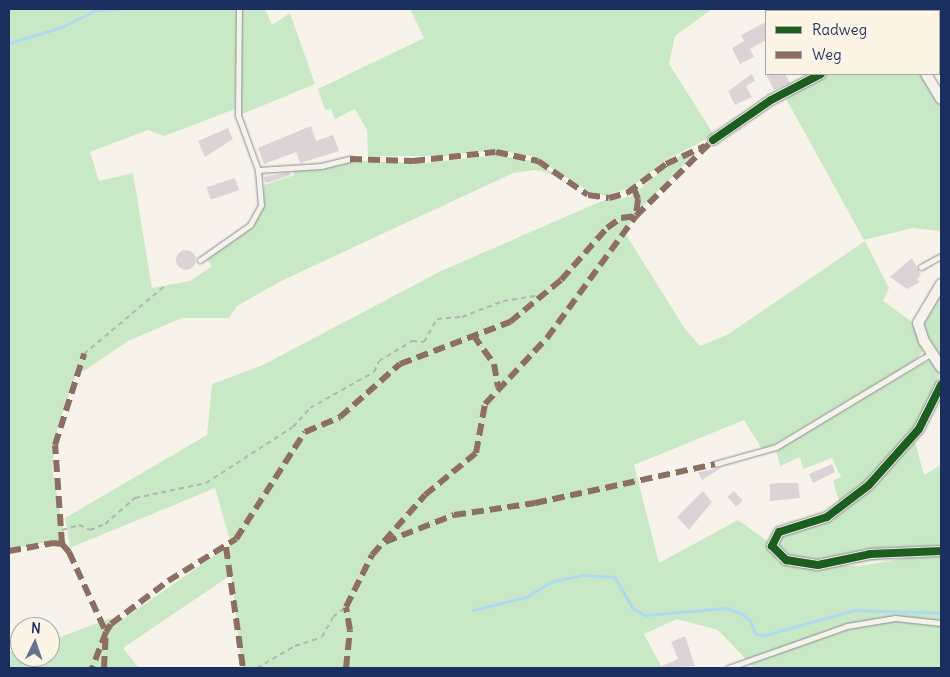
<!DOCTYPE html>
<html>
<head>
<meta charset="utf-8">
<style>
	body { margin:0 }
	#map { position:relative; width:950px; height:677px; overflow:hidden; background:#f7f3ea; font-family:Delius,sans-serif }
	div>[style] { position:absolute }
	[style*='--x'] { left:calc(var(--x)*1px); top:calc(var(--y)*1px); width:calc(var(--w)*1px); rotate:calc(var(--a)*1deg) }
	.green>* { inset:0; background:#c9e9c6 }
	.stream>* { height:2.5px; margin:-1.25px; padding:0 1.25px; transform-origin:1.25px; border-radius:1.25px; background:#b0daf0 }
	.building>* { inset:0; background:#dcd3d7; transform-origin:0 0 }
	.round { border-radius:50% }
	.path>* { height:2px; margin-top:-1px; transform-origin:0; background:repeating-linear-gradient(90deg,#b2b3b4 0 5px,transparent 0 9px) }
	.roads { filter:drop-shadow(0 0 1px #8a8c91) drop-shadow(0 0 1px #8a8c91) }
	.service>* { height:5px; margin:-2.5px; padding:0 2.5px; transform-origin:2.5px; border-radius:2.5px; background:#f5f2ec }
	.minor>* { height:10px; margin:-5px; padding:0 5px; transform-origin:5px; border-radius:5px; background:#f5f2ec }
	.quiet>* { height:6px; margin-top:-3px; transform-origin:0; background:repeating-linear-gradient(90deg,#8d6e63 0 12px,transparent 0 18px) }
	.cycleway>* { height:8px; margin:-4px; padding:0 4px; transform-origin:4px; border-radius:4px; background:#1b5e20 }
	span { translate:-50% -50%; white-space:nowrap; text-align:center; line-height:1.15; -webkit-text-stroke:5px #fcf5e5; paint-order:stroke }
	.frame { position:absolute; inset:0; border:10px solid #1b2f5e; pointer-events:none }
	.legend { position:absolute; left:765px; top:10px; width:175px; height:65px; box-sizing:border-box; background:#fcf5e5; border:1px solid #a2a6af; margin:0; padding:6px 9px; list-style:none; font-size:15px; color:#1b2f5e }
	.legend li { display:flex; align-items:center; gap:10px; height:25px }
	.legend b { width:25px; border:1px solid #a2a6af }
	.north { position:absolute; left:10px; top:617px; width:50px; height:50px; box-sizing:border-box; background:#fcf5e5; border:1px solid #a2a6af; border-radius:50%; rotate:4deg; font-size:14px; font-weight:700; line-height:20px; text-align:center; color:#1b2f5e }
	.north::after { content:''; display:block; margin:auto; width:18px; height:22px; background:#68748f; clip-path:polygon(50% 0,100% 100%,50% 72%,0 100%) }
</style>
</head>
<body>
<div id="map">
	<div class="green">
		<div style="clip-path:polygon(9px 9px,237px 9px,235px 109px,164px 136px,148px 130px,90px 152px,99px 181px,133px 173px,152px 288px,190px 281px,212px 266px,205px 257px,253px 226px,262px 209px,264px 185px,294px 175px,292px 169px,354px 161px,426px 163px,497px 155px,532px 161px,557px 175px,535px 170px,513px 173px,281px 281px,237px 306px,229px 318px,182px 318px,128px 341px,84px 371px,78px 370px,58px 425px,52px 468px,66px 544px,49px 542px,9px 549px)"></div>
		<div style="clip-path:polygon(241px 9px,265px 9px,272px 25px,290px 13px,315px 84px,240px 115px)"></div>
		<div style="clip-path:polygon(410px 9px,712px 9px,675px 36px,669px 64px,714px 135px,666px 160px,633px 186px,606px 196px,588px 191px,532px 156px,495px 150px,441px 156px,368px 156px,367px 130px,355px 109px,335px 119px,331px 109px,325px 110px,318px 89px,424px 38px)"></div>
		<div style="clip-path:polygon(825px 74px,923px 74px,941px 104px,941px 231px,913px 228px,864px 240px,784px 95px)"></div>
		<div style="clip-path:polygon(697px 152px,635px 214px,625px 233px,685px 329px,700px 346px,727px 335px,865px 241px,889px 288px,883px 301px,915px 324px,923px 351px,915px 361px,763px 451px,744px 420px,634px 465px,659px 563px,738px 520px,770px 543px,777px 561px,792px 565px,860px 566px,941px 552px,941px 668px,754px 668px,718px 630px,677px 619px,644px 634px,662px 668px,242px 668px,231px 575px,123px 648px,139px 668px,9px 668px,9px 652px,20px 649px,20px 657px,50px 657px,50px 641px,111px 618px,113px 626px,231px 544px,215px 488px,70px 548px,65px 518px,207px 435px,212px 384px,261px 366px,441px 271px,602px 201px,630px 197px,683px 153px)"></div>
		<div style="clip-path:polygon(941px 288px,941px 362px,929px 346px,922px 319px)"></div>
		<div style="clip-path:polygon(927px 361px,934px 362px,940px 374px,924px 412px,898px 452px,840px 505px,833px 481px,841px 477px,832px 458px,803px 469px,800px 457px,780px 466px,776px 450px)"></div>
		<div style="clip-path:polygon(914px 438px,924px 475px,941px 465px,941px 549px,859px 563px,790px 561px,773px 546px,780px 533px,825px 519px)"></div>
	</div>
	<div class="stream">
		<div style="--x:9;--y:43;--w:55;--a:-16.8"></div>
		<div style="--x:62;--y:27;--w:38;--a:-27"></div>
		<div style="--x:96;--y:10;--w:22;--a:-3"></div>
		<div style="--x:473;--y:610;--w:55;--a:-13.8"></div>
		<div style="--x:526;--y:597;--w:31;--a:-31"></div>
		<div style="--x:553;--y:581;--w:33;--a:-11"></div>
		<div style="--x:585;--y:575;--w:30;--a:4"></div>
		<div style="--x:615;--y:577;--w:36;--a:60"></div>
		<div style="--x:633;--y:608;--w:14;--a:30"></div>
		<div style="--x:645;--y:615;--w:82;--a:-4.9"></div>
		<div style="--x:727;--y:608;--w:15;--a:20"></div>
		<div style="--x:741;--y:613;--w:11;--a:38"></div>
		<div style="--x:750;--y:620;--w:15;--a:67"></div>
		<div style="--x:756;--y:634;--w:9;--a:6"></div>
		<div style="--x:765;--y:635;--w:93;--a:-15.5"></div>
		<div style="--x:855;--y:610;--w:86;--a:2"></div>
	</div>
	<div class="building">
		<div style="clip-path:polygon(766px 22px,766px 40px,750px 49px,754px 57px,740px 64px,732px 48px,744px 41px,741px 35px)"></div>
		<div style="clip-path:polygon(752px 74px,755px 81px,746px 86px,752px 97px,735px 105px,728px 91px)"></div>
		<div style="clip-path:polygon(766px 74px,785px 74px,790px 83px,774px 90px)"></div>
		<div style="clip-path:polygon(311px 126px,316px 141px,333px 135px,339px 151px,300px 163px,296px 152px,264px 164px,258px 148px)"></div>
		<div style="clip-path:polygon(228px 128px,233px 139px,205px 157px,198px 141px)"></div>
		<div style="clip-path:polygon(290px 172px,291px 175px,266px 183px,263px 177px)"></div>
		<div style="left:235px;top:178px;width:13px;height:30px;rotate:72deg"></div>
		<div class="round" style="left:176px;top:250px;width:20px;height:20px"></div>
		<div style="clip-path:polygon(912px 258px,921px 275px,917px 279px,920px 282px,907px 289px,890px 277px)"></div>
		<div style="clip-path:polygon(832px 464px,835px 472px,813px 483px,809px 474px)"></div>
		<div style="clip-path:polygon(721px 468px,702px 480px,698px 472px)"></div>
		<div style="clip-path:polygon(778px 483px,798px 483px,800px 498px,770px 501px,770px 484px)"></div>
		<div style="clip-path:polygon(703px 491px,712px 502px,689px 530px,677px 517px)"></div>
		<div style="left:734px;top:491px;width:13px;height:9px;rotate:48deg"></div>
		<div style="clip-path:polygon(685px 636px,695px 666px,657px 668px,678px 659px,671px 642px)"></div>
	</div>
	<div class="path">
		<div style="--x:84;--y:354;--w:107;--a:-40.1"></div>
		<div style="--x:62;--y:530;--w:18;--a:-16"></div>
		<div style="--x:79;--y:525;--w:12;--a:24"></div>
		<div style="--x:90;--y:530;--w:16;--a:-22"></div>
		<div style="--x:105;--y:524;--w:40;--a:-41"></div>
		<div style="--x:135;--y:498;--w:73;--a:-11.9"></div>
		<div style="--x:206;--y:483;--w:103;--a:-32.8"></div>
		<div style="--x:293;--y:427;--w:25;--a:-48"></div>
		<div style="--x:310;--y:408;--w:73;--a:-29.4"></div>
		<div style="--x:374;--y:372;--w:12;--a:-66"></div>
		<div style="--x:379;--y:361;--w:39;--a:-31"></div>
		<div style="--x:412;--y:341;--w:12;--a:5"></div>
		<div style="--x:424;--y:342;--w:26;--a:-61"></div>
		<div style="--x:437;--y:319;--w:25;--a:-5"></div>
		<div style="--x:462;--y:317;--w:44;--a:-21.3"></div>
		<div style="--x:503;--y:301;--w:37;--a:-9"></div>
		<div style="--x:257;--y:668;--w:44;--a:-30.1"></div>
		<div style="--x:295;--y:646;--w:28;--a:-18"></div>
		<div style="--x:322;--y:637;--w:23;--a:-61"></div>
		<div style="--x:333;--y:617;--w:16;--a:-38"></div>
	</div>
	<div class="roads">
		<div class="service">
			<div style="--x:868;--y:9;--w:2;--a:63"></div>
			<div style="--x:258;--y:170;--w:63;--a:-3.6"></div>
			<div style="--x:321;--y:166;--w:30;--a:-14"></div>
			<div style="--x:200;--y:260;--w:61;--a:-35"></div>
			<div style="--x:250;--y:225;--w:23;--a:-61"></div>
			<div style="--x:261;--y:205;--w:35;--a:-95"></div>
			<div style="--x:258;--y:170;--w:59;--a:-110"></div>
			<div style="--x:238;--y:115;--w:106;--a:-89.5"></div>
			<div style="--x:921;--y:267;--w:23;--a:-29"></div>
			<div style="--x:715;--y:464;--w:63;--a:-15.6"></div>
			<div style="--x:776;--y:447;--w:182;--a:-31.1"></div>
			<div style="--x:728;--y:668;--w:126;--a:-19.4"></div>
			<div style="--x:847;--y:626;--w:49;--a:-9.5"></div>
			<div style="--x:895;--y:618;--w:46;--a:6.2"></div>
		</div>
		<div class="minor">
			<div style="--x:934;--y:11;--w:4;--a:-34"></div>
			<div style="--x:926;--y:74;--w:29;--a:59"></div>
			<div style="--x:713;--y:140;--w:70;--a:-34.6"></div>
			<div style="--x:771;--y:100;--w:56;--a:-27.5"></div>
			<div style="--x:941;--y:284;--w:45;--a:120.5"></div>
			<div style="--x:918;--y:323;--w:19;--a:72"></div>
			<div style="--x:924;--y:341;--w:31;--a:57"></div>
			<div style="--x:941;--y:385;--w:49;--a:116.6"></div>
			<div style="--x:919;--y:429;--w:75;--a:131.8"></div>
			<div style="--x:869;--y:485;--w:53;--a:142.7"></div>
			<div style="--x:827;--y:517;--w:50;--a:162.6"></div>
			<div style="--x:779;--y:532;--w:16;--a:117"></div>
			<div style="--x:772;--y:546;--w:20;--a:45"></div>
			<div style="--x:786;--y:560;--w:32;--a:9"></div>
			<div style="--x:818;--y:565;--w:53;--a:-11.9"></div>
			<div style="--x:870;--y:554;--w:71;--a:-2.4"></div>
		</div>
	</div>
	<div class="quiet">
		<div style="--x:350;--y:159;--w:63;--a:1.8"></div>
		<div style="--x:413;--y:161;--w:83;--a:-6.2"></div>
		<div style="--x:496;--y:152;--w:43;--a:12.1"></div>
		<div style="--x:538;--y:161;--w:60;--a:34.2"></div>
		<div style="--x:588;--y:195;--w:21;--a:8"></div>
		<div style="--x:609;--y:198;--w:19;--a:-16"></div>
		<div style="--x:627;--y:193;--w:49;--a:-36.6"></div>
		<div style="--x:666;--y:164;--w:43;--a:-24.8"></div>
		<div style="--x:634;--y:189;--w:11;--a:68"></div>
		<div style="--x:638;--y:199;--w:17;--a:97"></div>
		<div style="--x:473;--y:335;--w:36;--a:54"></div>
		<div style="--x:494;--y:364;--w:23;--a:80"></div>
		<div style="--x:385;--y:542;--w:74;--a:-21.4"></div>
		<div style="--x:454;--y:515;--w:82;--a:-8.4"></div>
		<div style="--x:535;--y:503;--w:184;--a:-12.2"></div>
		<div style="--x:62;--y:544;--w:99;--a:-94"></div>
		<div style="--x:55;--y:445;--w:96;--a:-72.3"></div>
		<div style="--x:226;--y:547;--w:122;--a:82"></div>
		<div style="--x:9;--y:551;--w:45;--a:-10.3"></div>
		<div style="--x:53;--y:543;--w:9;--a:6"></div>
		<div style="--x:62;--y:544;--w:11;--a:49"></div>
		<div style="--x:69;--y:552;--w:88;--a:65.2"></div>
		<div style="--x:106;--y:632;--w:39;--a:111"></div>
		<div style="--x:104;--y:668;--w:36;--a:-87"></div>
		<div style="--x:106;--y:632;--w:9;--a:-58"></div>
		<div style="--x:111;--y:624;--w:71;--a:-37"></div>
		<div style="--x:168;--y:581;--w:80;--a:-31.7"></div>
		<div style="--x:236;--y:539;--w:127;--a:-57.2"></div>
		<div style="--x:305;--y:432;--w:38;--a:-23"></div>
		<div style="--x:340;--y:417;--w:80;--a:-41.5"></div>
		<div style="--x:400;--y:364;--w:118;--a:-20.9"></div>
		<div style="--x:510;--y:322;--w:66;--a:-39.5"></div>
		<div style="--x:561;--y:280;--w:69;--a:-48.5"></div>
		<div style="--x:607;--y:228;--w:17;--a:-36"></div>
		<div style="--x:621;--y:218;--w:15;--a:-8"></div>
		<div style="--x:346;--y:668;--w:38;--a:-84"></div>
		<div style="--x:350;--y:630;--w:23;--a:-100"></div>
		<div style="--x:346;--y:607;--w:58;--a:-63.4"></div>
		<div style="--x:372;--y:555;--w:80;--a:-48.5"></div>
		<div style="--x:425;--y:495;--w:66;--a:-39.5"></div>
		<div style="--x:476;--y:453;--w:50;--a:-79.6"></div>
		<div style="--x:485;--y:404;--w:91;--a:-46.8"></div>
		<div style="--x:547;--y:338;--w:151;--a:-53.9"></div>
		<div style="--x:636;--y:216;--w:108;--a:-44.6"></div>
	</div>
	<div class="cycleway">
		<div style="--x:713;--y:140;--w:70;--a:-34.6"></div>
		<div style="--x:771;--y:100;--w:56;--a:-27.5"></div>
		<div style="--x:941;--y:385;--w:49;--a:116.6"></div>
		<div style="--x:919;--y:429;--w:75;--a:131.8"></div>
		<div style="--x:869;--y:485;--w:53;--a:142.7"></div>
		<div style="--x:827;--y:517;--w:50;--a:162.6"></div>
		<div style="--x:779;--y:532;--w:16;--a:117"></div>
		<div style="--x:772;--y:546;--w:20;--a:45"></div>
		<div style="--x:786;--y:560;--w:32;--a:9"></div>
		<div style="--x:818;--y:565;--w:53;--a:-11.9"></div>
		<div style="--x:870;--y:554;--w:71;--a:-2.4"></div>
	</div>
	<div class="frame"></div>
	<ul class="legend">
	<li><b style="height:6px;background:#1b5e20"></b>Radweg</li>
	<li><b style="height:6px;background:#8d6e63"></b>Weg</li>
	</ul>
	<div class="north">N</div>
</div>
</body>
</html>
